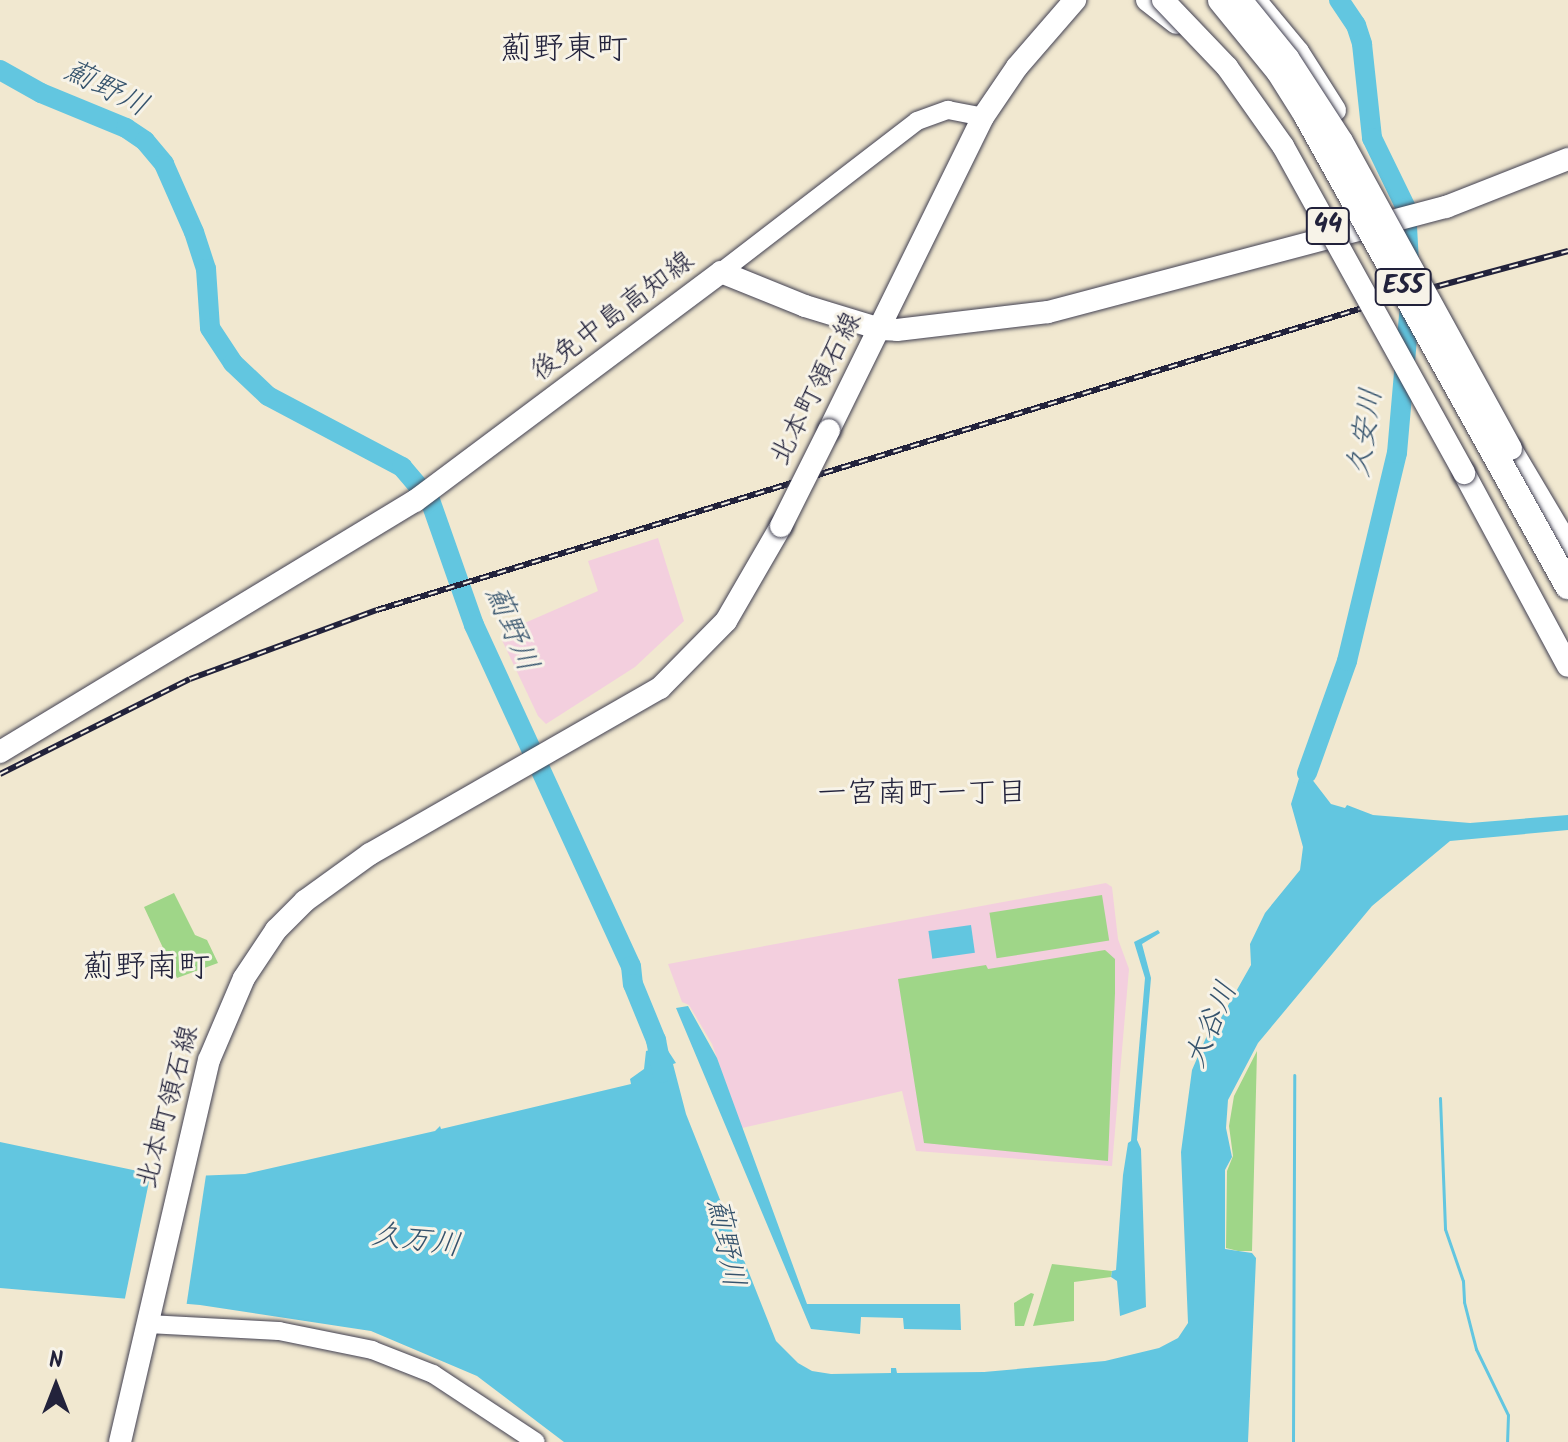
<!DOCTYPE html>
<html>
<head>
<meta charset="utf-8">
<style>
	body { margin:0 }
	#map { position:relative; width:1568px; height:1442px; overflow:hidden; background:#f1e8d0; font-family:Kalam,"Klee One",sans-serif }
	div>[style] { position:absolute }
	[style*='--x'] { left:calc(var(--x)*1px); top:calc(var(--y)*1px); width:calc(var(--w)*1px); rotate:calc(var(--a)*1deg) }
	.built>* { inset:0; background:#f3cfde }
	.green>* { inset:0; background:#9fd688; transform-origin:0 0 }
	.water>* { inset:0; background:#62c6e0; transform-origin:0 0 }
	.pier>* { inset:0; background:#f1e8d0 }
	.stream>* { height:3px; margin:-1.5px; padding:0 1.5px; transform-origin:1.5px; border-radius:1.5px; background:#62c6e0 }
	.river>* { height:20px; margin:-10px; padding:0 10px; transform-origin:10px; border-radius:10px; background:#62c6e0 }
	.roads { filter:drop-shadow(0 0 2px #414051) drop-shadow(0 0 2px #414051) }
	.minor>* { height:18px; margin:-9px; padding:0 9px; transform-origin:9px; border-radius:9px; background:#fff }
	.major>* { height:22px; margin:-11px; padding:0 11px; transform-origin:11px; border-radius:11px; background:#fff }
	.rail>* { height:6px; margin-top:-3px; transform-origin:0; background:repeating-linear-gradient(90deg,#f7f3e8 0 9px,#22223b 0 18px); box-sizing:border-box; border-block:2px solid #22223b }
	.bridges { filter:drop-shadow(0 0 2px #414051) drop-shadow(0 0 2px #414051) }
	.major-bridge>* { height:22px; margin:-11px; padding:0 11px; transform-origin:11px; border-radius:11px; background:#fff }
	.highway-bridge>* { height:26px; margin:-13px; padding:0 13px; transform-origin:13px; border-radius:13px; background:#fff }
	span { translate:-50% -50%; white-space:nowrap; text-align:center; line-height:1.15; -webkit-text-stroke:6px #f7f3e8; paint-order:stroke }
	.shield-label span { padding:2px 6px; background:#f7f3e8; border:2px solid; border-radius:6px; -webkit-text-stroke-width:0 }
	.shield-label { font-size:26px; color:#22223b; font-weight:700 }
	.street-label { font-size:28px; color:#22223b }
	.water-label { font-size:30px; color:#35536d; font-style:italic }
	.neighbourhood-label { font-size:30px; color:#22223b }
	.quarter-label { font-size:32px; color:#22223b }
	.north { position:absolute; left:16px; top:1346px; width:80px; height:80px; -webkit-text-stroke:6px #f7f3e8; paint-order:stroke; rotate:0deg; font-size:22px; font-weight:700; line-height:32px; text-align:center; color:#22223b }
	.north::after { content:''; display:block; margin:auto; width:28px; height:36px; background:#22223b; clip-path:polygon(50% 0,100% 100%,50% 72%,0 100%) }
</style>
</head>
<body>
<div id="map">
	<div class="built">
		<div style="clip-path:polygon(658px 538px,684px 621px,635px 667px,546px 724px,538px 716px,501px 638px,508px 635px,506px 631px,598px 591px,588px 561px)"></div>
		<div style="clip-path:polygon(1106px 883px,1112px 887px,1118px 939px,1129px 969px,1112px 1166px,916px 1151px,902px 1091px,742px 1128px,712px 1044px,689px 1005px,682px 1002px,668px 964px)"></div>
	</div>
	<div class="green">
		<div style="clip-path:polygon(174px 893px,195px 935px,207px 940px,218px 963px,177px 978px,144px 907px)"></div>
		<div style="left:1102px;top:895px;width:46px;height:114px;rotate:81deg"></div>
		<div style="clip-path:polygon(1105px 950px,1115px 959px,1115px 993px,1108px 1161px,924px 1143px,898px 979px,986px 965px,988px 969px)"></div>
		<div style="clip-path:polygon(1257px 1051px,1252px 1251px,1238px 1251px,1226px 1248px,1227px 1171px,1233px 1156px,1229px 1126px,1234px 1096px)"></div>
		<div style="clip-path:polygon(1052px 1264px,1112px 1271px,1111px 1277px,1074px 1282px,1074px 1321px,1033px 1326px)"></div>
		<div style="clip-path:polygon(1031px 1293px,1034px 1294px,1024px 1326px,1015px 1326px,1014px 1303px)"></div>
	</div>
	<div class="water">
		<div style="clip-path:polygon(1309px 746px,1318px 749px,1311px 778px,1331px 804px,1345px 808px,1347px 805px,1373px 815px,1470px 823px,1568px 815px,1568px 830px,1450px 841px,1372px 906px,1258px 1043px,1228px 1100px,1226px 1128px,1232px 1157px,1225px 1170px,1225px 1249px,1252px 1253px,1256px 1258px,1248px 1442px,564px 1442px,477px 1376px,371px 1331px,200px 1305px,0 1288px,0 1142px,133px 1170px,193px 1176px,245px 1174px,435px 1131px,440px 1126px,441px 1129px,631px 1084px,630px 1079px,644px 1069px,646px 1051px,665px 1046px,676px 1063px,673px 1064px,686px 1114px,776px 1341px,798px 1363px,812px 1371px,831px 1374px,891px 1373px,891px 1368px,896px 1368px,897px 1373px,984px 1372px,1105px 1361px,1159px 1348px,1178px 1338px,1188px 1323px,1181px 1152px,1192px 1070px,1209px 1031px,1217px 1025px,1251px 965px,1250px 944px,1265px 913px,1300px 870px,1303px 847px,1291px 804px)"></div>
		<div style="left:971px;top:925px;width:28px;height:43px;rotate:82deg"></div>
		<div style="clip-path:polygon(1158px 930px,1160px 933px,1142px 944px,1151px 978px,1137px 1140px,1141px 1149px,1146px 1307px,1120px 1316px,1117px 1281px,1111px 1277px,1112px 1271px,1116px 1270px,1123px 1175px,1128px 1143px,1131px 1141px,1145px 978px,1134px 942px)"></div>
		<div style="clip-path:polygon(688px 1006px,717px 1058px,807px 1304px,960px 1304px,961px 1330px,904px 1329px,903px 1318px,861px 1317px,860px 1334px,811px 1329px,676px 1008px)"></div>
	</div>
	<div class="pier">
		<div style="clip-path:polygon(151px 1172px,206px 1175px,186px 1308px,124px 1303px)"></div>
	</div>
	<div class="stream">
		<div style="--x:1440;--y:1098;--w:131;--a:87.8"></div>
		<div style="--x:1445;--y:1229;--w:55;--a:70.9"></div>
		<div style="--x:1463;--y:1281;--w:21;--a:87"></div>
		<div style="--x:1464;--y:1302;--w:49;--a:75.7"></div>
		<div style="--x:1476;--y:1349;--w:73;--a:64.1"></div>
		<div style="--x:1508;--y:1415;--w:27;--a:92"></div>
		<div style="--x:1293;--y:1442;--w:367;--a:-89.8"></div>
	</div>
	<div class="river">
		<div style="--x:1339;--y:0;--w:30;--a:56"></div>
		<div style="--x:1356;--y:25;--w:20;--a:72"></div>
		<div style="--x:1362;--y:44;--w:95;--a:83.9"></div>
		<div style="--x:1372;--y:138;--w:78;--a:64.1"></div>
		<div style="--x:1406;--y:208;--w:55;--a:86.9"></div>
		<div style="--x:0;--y:70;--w:47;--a:29.3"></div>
		<div style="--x:41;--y:93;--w:92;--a:22.4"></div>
		<div style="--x:126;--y:128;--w:23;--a:34"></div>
		<div style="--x:145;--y:141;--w:30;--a:50"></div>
		<div style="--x:164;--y:164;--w:74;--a:66.2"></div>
		<div style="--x:194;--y:232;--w:39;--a:72"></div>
		<div style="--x:206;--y:269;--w:59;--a:86.1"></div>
		<div style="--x:210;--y:328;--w:42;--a:56.7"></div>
		<div style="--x:233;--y:363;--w:48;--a:43.3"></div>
		<div style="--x:268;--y:396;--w:152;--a:27.9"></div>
		<div style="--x:402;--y:467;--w:43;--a:49.7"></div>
		<div style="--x:430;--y:500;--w:133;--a:70.6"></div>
		<div style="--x:474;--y:625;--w:375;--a:65.3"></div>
		<div style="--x:631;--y:966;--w:18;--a:84"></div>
		<div style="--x:633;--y:984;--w:61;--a:67.7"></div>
		<div style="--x:656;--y:1040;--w:33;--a:79"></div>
		<div style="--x:1307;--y:773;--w:119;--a:-70.3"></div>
		<div style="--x:1347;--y:661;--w:214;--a:-76.5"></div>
		<div style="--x:1397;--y:453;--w:151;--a:-85"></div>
	</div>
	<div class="roads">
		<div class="minor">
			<div style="--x:721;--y:272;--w:247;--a:-37.6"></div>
			<div style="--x:917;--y:121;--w:33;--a:-20"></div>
			<div style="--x:948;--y:110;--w:36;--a:11"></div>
			<div style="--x:148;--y:1324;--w:131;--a:3.1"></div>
			<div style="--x:279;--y:1331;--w:95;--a:11.5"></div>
			<div style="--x:372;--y:1350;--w:66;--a:21.5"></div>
			<div style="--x:433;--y:1374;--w:123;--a:33.4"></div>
		</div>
		<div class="major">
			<div style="--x:1147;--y:0;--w:37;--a:38"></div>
			<div style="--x:1255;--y:0;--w:67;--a:50.4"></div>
			<div style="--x:1298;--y:52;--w:69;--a:57.5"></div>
			<div style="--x:829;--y:430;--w:349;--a:-63.8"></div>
			<div style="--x:983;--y:117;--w:60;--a:-55.8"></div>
			<div style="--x:1017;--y:67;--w:89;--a:-49.1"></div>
			<div style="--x:1511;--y:449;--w:112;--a:59.3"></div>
			<div style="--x:1464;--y:473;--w:219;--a:61.7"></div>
			<div style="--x:0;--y:752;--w:485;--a:-31.2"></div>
			<div style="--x:415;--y:501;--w:382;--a:-36.8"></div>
			<div style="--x:721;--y:272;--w:91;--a:22"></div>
			<div style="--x:805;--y:306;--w:78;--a:17"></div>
			<div style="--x:880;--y:329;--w:17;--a:3"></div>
			<div style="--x:897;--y:330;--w:152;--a:-6.8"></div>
			<div style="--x:1048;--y:312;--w:412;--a:-14.8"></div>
			<div style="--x:1446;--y:207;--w:131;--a:-21.5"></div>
			<div style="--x:120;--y:1442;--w:392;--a:-76.9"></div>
			<div style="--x:209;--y:1060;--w:89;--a:-66.9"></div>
			<div style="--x:244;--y:978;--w:58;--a:-56.3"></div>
			<div style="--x:276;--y:930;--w:41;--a:-45"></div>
			<div style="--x:305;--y:901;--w:80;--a:-35.9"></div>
			<div style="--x:370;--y:854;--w:334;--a:-29.8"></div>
			<div style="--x:660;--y:688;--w:94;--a:-45.4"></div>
			<div style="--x:726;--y:621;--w:110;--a:-59.9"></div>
		</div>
	</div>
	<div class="rail">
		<div style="--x:0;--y:774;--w:212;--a:-26.6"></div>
		<div style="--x:190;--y:679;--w:199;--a:-20.3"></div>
		<div style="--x:377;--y:610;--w:1075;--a:-17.04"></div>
		<div style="--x:1405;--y:295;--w:169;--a:-15.1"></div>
	</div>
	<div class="bridges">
		<div class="major-bridge">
			<div style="--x:1163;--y:0;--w:93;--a:46.3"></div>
			<div style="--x:1227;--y:67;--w:97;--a:54.7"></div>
			<div style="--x:1283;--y:146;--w:374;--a:61"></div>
			<div style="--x:1241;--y:0;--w:75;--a:51"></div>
			<div style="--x:1288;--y:58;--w:99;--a:57"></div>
			<div style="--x:1342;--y:141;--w:351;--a:61.2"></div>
			<div style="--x:781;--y:526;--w:107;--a:-63.4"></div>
		</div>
		<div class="highway-bridge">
			<div style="--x:1221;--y:0;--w:92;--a:50.8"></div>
			<div style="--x:1279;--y:71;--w:51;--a:57.9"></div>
			<div style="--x:1306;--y:114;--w:540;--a:60.97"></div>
		</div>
	</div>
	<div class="shield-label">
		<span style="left:1328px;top:226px">44</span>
		<span style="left:1403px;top:287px">E55</span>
	</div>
	<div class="street-label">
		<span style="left:613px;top:317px;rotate:-37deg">後免中島高知線</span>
		<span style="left:817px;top:389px;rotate:-63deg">北本町領石線</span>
		<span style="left:169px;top:1107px;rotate:-75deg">北本町領石線</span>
	</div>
	<div class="water-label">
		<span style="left:106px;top:89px;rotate:27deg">薊野川</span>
		<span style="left:1366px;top:433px;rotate:-81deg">久安川</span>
		<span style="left:511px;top:629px;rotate:67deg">薊野川</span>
		<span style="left:1212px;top:1025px;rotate:-67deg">大谷川</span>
		<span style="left:416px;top:1241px;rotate:8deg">久万川</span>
		<span style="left:725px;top:1243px;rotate:79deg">薊野川</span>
	</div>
	<div class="neighbourhood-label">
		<span style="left:922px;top:794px">一宮南町一丁目</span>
	</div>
	<div class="quarter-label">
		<span style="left:564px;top:50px">薊野東町</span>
		<span style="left:146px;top:968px">薊野南町</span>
	</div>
	<div class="north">N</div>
</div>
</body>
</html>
